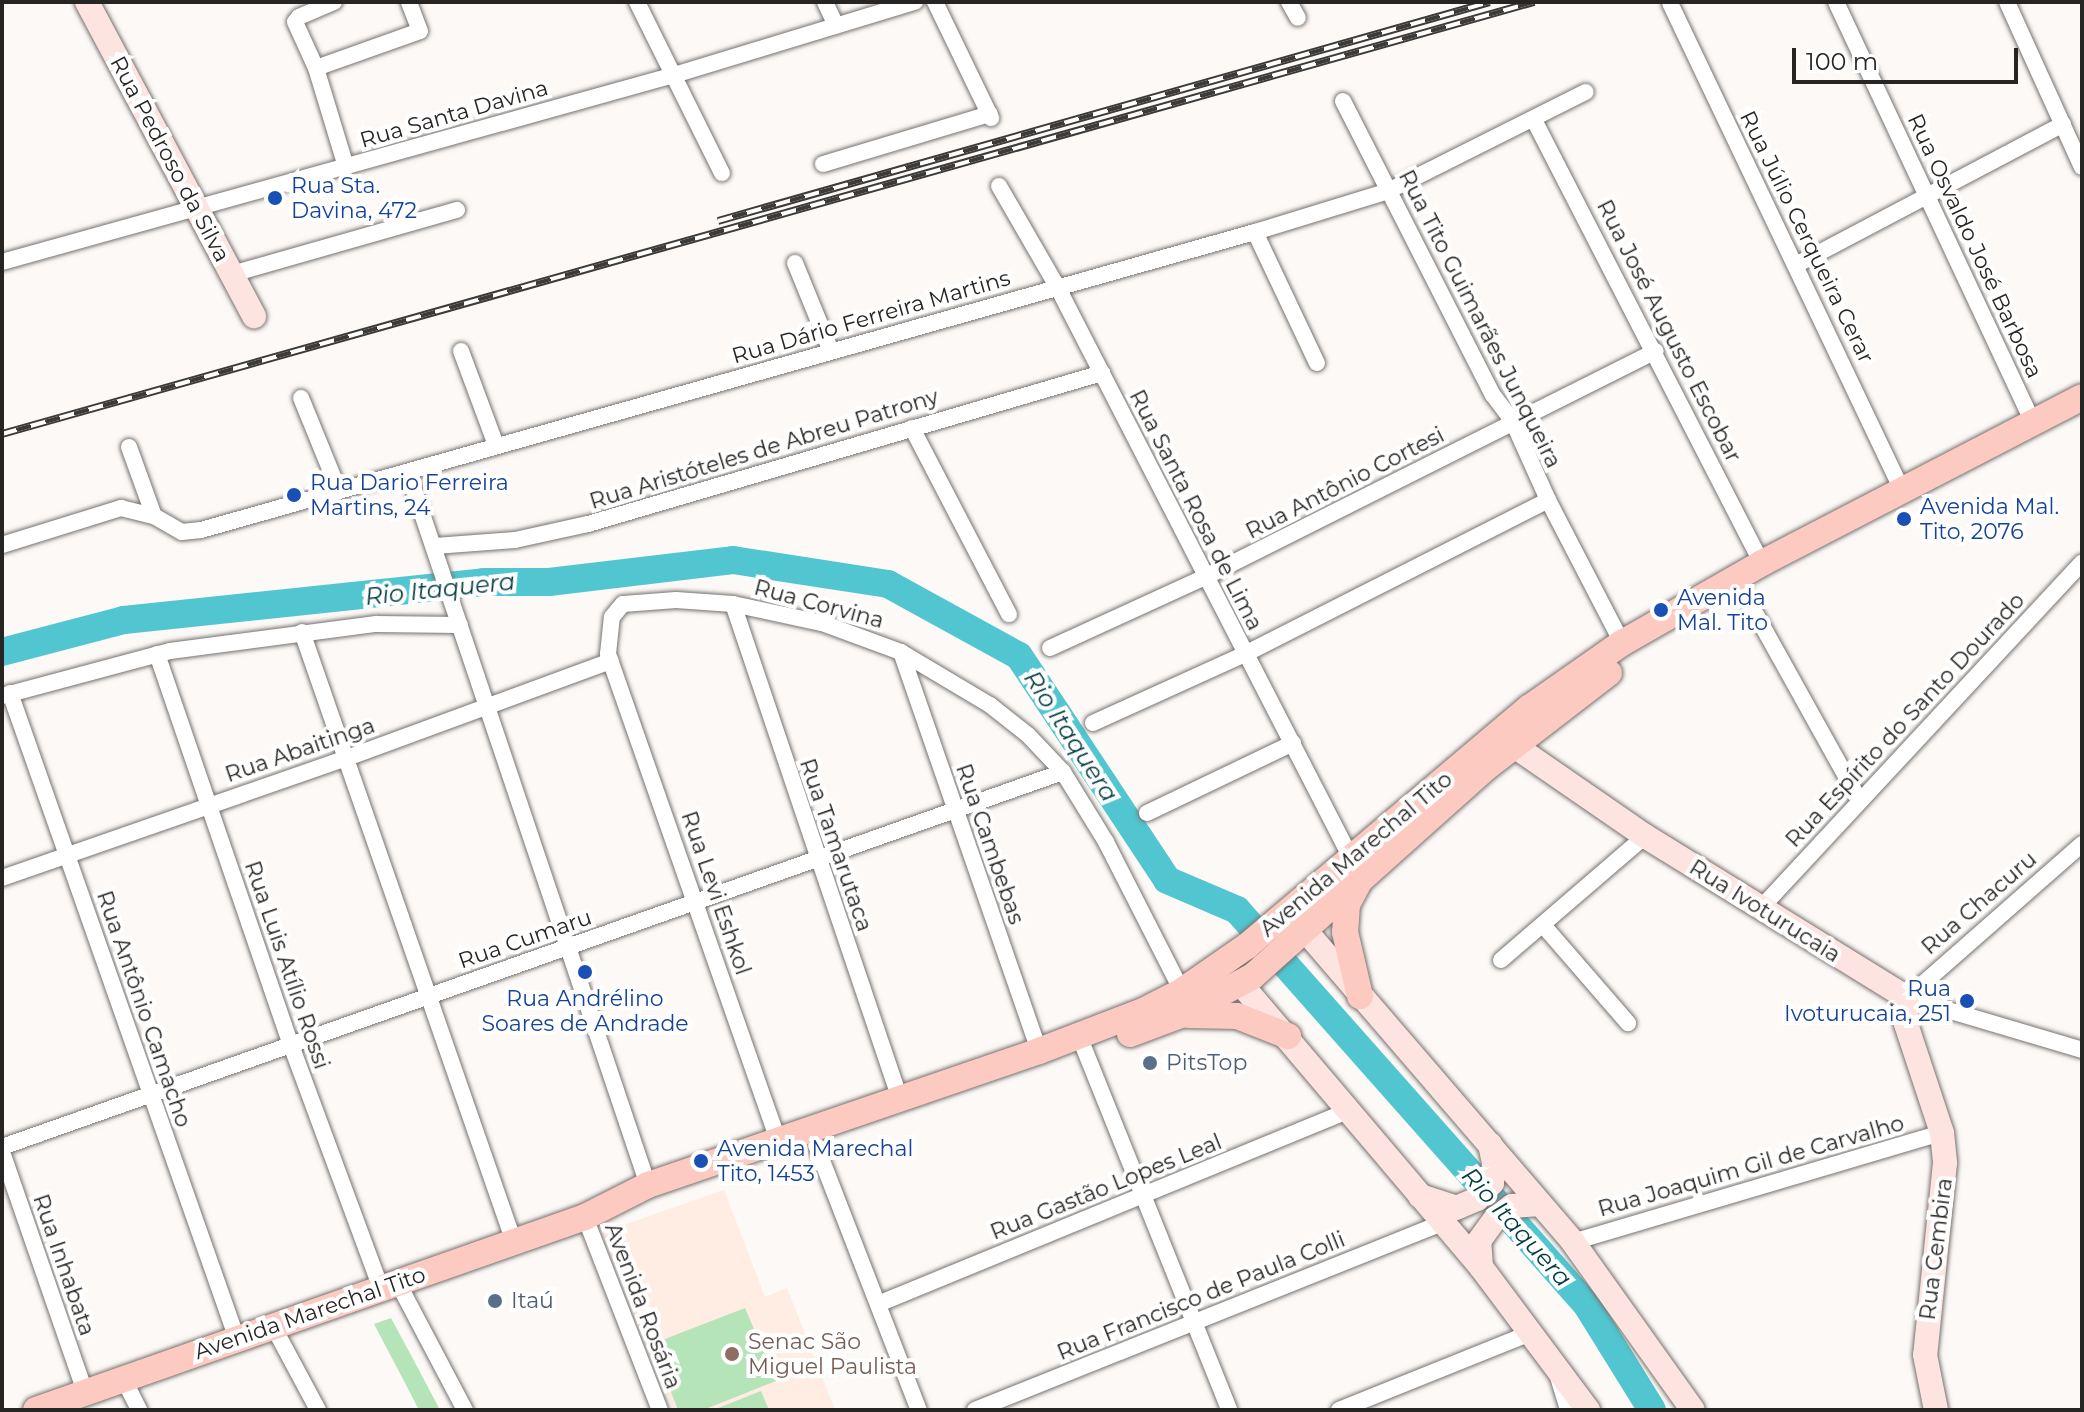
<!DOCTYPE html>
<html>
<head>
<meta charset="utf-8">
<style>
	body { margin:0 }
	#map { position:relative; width:2084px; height:1412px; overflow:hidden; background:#fdf9f6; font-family:Montserrat,sans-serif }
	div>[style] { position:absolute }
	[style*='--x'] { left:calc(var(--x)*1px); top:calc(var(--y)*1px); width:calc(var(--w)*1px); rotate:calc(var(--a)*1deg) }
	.education>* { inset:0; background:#ffece3 }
	.green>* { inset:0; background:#b5e4b8 }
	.river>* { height:28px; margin:-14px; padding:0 14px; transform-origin:14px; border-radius:14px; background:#51c6d0 }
	.roads { filter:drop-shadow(0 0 2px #75726f) drop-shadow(0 0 2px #75726f) }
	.street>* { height:16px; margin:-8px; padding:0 8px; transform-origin:8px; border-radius:8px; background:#fff }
	.secondary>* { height:24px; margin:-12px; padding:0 12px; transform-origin:12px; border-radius:12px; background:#fee4e1 }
	.primary>* { height:26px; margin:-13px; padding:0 13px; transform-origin:13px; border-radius:13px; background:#fdcac2 }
	.rail>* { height:8px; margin-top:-4px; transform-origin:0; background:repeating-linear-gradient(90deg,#fff 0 15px,#3d3b39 0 30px); box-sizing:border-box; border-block:2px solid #3d3b39 }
	.dots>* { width:22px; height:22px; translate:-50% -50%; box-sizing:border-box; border:4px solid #fff; border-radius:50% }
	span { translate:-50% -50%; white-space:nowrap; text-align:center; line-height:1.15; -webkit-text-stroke:8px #fff; paint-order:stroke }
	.street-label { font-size:22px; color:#262523 }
	.transit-label { font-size:22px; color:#164399 }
	.left { translate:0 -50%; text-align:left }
	.right { translate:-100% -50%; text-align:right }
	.service-label { font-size:22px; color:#4e5e75 }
	.education-label { font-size:22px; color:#785e54 }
	.water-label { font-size:24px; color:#023b40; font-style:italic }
	.frame { position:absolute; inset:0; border:4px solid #262523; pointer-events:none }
	.scale { position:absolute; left:1792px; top:48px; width:226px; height:36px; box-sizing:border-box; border:4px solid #262523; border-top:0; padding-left:10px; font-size:24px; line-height:28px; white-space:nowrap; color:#262523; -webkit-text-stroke:6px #fff; paint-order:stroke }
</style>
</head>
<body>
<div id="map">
	<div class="education">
		<div style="clip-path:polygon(724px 1190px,765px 1297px,787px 1288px,835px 1410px,674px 1410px,604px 1237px,609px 1230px)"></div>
	</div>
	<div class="green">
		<div style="clip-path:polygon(745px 1308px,776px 1381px,703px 1410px,678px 1410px,652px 1344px)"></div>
		<div style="clip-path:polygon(391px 1318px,412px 1357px,440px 1410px,419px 1410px,405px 1383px,374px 1324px)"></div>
		<div style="clip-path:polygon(761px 1391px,769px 1410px,713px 1410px)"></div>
	</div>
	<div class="river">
		<div style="--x:2;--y:652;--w:126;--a:-14.7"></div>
		<div style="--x:124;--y:620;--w:362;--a:-6"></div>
		<div style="--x:484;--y:582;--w:65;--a:0"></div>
		<div style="--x:549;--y:582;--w:185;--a:-6.8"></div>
		<div style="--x:733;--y:560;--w:157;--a:8.8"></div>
		<div style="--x:888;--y:584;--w:149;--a:28.8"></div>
		<div style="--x:1019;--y:656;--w:268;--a:56.5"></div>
		<div style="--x:1167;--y:880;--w:76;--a:23.2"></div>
		<div style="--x:1237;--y:910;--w:528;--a:48.46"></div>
		<div style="--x:1587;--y:1305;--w:123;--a:58.2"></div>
	</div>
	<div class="roads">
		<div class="street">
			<div style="--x:334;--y:2;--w:38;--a:157"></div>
			<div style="--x:299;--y:17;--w:6;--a:129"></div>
			<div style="--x:295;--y:22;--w:51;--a:65.5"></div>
			<div style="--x:316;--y:68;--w:103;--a:73.1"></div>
			<div style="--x:637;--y:2;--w:191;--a:63.6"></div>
			<div style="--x:825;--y:2;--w:26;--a:65"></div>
			<div style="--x:935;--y:2;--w:129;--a:64.2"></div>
			<div style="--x:1289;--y:2;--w:18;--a:61"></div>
			<div style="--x:1836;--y:2;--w:465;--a:64.9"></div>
			<div style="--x:2007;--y:2;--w:181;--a:65.6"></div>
			<div style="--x:1670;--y:3;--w:539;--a:64.53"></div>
			<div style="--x:316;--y:68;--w:110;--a:-19.6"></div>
			<div style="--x:420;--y:31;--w:31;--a:-111"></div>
			<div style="--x:1343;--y:101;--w:330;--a:63"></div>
			<div style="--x:1493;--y:395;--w:34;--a:53"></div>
			<div style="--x:1513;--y:422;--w:85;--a:65.8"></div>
			<div style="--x:1548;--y:500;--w:161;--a:62.6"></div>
			<div style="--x:1534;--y:120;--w:498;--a:62.8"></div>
			<div style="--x:823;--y:164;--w:174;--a:-16.7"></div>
			<div style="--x:999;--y:186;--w:118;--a:60"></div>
			<div style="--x:1058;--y:288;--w:639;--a:62.79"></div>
			<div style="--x:1255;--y:232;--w:145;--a:64.7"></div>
			<div style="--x:2;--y:262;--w:698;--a:-15.55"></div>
			<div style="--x:674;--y:75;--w:252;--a:-16.9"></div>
			<div style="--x:795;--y:263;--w:95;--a:67.8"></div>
			<div style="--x:1796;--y:265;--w:302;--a:-27.8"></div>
			<div style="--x:232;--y:274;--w:234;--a:-15.9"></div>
			<div style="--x:461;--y:351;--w:100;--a:69.6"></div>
			<div style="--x:301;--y:398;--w:100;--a:67.8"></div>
			<div style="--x:912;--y:428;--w:210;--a:62.5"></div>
			<div style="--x:129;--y:447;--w:73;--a:70.1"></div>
			<div style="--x:408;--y:472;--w:752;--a:71.4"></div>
			<div style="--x:2;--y:545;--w:125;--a:-17.3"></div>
			<div style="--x:121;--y:508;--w:34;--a:14"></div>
			<div style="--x:154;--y:516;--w:32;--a:30"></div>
			<div style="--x:182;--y:532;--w:19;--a:-6"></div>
			<div style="--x:201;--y:530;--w:1095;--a:-15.79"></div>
			<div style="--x:1255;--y:232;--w:139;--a:-17.1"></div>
			<div style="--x:1388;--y:191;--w:221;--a:-26.6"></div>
			<div style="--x:435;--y:546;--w:80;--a:-4.3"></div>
			<div style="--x:515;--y:540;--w:75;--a:-12.4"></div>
			<div style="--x:588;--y:524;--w:536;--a:-16.37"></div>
			<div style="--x:1744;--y:593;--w:237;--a:60.9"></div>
			<div style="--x:733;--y:604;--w:522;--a:71.36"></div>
			<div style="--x:302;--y:632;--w:646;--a:70.84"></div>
			<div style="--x:1050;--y:648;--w:170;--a:-24.6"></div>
			<div style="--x:1205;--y:577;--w:504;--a:-26.62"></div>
			<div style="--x:901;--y:652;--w:422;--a:70.9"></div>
			<div style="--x:157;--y:654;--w:413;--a:71.1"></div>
			<div style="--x:291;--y:1045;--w:259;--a:69.7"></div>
			<div style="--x:10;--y:693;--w:685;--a:70.64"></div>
			<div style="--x:2;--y:696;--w:174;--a:-15"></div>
			<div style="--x:170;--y:651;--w:208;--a:-7.5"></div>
			<div style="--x:376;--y:624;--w:84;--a:0.7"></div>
			<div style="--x:1093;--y:723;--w:167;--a:-24.4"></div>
			<div style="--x:1245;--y:654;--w:340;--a:-26.9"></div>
			<div style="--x:1147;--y:813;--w:162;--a:-25.6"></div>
			<div style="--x:2082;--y:844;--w:233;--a:138.7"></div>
			<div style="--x:1907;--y:998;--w:183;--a:16.5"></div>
			<div style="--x:2;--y:878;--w:365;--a:-19.2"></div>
			<div style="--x:347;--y:758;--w:281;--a:-20.2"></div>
			<div style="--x:1760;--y:909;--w:473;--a:-47.1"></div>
			<div style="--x:1543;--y:925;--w:130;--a:49.1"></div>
			<div style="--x:1501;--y:960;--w:190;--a:-40.7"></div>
			<div style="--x:1079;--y:1036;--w:403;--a:68.1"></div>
			<div style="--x:778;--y:1140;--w:515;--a:-109.28"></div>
			<div style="--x:608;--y:654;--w:37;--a:-84"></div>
			<div style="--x:612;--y:617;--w:17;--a:-50"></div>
			<div style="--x:623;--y:604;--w:53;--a:-4.3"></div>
			<div style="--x:676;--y:600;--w:57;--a:4"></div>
			<div style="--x:733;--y:604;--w:91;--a:12.1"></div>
			<div style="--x:822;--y:623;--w:84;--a:20.2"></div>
			<div style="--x:901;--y:652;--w:104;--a:30.8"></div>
			<div style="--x:990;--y:705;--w:48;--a:38.3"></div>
			<div style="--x:1028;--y:735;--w:51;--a:46.6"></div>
			<div style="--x:1063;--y:772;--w:82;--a:58.4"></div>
			<div style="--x:1106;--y:842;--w:167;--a:63"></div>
			<div style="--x:816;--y:1145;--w:284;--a:68.8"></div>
			<div style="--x:2;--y:1147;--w:1125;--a:-19.47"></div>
			<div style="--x:2;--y:1152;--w:254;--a:70.9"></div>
			<div style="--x:585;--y:1217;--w:207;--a:68.8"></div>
			<div style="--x:1573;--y:1242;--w:385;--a:-16.5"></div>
			<div style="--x:398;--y:1283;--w:144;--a:62.2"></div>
			<div style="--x:878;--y:1304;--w:510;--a:-22.34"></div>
			<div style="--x:273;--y:1326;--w:95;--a:61.8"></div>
			<div style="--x:1558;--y:1377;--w:34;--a:73"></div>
			<div style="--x:123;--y:1378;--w:36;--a:63"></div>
			<div style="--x:975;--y:1410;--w:503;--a:-21.82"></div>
			<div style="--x:1339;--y:1410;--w:209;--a:-21.9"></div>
		</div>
		<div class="secondary">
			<div style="--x:87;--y:2;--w:356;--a:62"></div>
			<div style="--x:1513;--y:745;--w:160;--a:34.6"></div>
			<div style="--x:1645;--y:836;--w:308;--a:31.7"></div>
			<div style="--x:1907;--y:998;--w:26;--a:92"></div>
			<div style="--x:1906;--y:1024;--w:115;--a:71.7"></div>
			<div style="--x:1942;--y:1133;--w:30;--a:84"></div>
			<div style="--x:1945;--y:1163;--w:193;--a:95.9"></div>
			<div style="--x:1925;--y:1355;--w:56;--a:78.7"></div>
			<div style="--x:1292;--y:915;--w:431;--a:49.3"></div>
			<div style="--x:1573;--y:1242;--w:206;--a:54.5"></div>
			<div style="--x:1241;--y:984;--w:371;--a:49.7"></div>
			<div style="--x:1481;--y:1267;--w:179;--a:53.2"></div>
			<div style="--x:1420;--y:1196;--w:38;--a:18"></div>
			<div style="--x:1456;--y:1208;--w:23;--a:-23"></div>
			<div style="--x:1477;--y:1199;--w:22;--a:-47"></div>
			<div style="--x:1492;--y:1183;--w:20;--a:-84"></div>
			<div style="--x:1494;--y:1163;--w:19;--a:-102"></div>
			<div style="--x:1481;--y:1267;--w:26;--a:-94"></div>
			<div style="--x:1479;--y:1241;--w:29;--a:-54"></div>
			<div style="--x:1496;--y:1218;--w:20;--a:-37"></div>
			<div style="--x:1512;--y:1206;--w:28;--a:-4"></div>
		</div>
		<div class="primary">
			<div style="--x:1358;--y:884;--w:24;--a:118"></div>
			<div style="--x:1347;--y:905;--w:27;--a:94"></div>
			<div style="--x:1345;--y:932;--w:66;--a:76.8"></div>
			<div style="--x:1189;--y:1015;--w:48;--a:1.2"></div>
			<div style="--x:1237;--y:1016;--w:55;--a:21.4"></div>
			<div style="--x:1130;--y:1034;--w:54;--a:-20.4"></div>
			<div style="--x:1181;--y:1015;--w:82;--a:-28.4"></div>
			<div style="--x:1253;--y:976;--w:309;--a:-41.8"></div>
			<div style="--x:1483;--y:770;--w:159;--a:-37.6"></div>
			<div style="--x:36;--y:1410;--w:582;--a:-19.37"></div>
			<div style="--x:585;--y:1217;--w:71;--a:-26.9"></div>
			<div style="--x:648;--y:1185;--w:413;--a:-18.9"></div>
			<div style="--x:1039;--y:1051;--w:111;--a:-21"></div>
			<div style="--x:1143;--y:1011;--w:44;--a:-27.1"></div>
			<div style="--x:1182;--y:991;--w:79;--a:-34.7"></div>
			<div style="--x:1247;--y:946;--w:369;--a:-40.2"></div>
			<div style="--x:1529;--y:708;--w:113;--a:-35"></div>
			<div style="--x:1622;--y:643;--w:161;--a:-29.7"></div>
			<div style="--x:1762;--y:563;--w:360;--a:-27.4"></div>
		</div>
	</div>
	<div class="rail">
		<div style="--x:718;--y:221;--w:802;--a:-15.84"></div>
		<div style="--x:2;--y:434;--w:1592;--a:-15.75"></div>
	</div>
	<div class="dots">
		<div style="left:275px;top:198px;background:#1a4fb4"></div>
		<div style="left:294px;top:495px;background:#1a4fb4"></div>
		<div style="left:1904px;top:519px;background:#1a4fb4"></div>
		<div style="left:1661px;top:610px;background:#1a4fb4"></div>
		<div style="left:585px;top:972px;background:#1a4fb4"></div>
		<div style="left:1967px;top:1001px;background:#1a4fb4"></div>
		<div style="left:1150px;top:1063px;background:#5c6f8a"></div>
		<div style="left:701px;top:1161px;background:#1a4fb4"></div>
		<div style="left:495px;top:1301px;background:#5c6f8a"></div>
		<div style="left:732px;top:1354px;background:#8d6e63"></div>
	</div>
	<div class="street-label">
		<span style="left:454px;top:114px;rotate:-16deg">Rua Santa Davina</span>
		<span style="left:170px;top:159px;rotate:62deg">Rua Pedroso da Silva</span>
		<span style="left:1807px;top:237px;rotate:64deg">Rua Júlio Cerqueira Cerar</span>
		<span style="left:1975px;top:246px;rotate:65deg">Rua Osvaldo José Barbosa</span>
		<span style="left:871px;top:317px;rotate:-16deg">Rua Dário Ferreira Martins</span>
		<span style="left:1480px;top:319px;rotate:63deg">Rua Tito Guimarães Junqueira</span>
		<span style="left:1669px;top:331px;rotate:63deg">Rua José Augusto Escobar</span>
		<span style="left:764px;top:449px;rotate:-17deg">Rua Aristóteles de Abreu Patrony</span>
		<span style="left:1345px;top:483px;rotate:-27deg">Rua Antônio Cortesi</span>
		<span style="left:1196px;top:510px;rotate:63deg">Rua Santa Rosa de Lima</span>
		<span style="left:819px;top:604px;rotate:15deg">Rua Corvina</span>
		<span style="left:1905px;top:720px;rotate:-47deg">Rua Espírito do Santo Dourado</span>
		<span style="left:300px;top:750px;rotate:-19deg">Rua Abaitinga</span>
		<span style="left:990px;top:844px;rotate:71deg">Rua Cambebas</span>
		<span style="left:836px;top:845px;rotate:71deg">Rua Tamarutaca</span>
		<span style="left:1356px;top:854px;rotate:-40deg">Avenida Marechal Tito</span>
		<span style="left:716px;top:893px;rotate:71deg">Rua Levi Eshkol</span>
		<span style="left:1979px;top:903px;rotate:-41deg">Rua Chacuru</span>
		<span style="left:1765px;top:911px;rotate:32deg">Rua Ivoturucaia</span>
		<span style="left:525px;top:939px;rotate:-19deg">Rua Cumaru</span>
		<span style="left:287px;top:965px;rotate:71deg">Rua Luis Atílio Rossi</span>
		<span style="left:144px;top:1009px;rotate:71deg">Rua Antônio Camacho</span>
		<span style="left:1751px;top:1166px;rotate:-16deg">Rua Joaquim Gil de Carvalho</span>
		<span style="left:1106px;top:1187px;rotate:-22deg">Rua Gastão Lopes Leal</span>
		<span style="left:1936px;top:1249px;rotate:-83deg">Rua Cembira</span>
		<span style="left:64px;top:1265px;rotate:71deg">Rua Inhabata</span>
		<span style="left:1201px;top:1296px;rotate:-22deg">Rua Francisco de Paula Colli</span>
		<span style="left:643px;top:1306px;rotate:69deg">Avenida Rosária</span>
		<span style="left:310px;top:1313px;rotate:-19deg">Avenida Marechal Tito</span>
	</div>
	<div class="transit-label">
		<span class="left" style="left:291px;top:198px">Rua Sta.<br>Davina, 472</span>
		<span class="left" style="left:310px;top:495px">Rua Dario Ferreira<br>Martins, 24</span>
		<span class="left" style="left:1920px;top:519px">Avenida Mal.<br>Tito, 2076</span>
		<span class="left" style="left:1677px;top:610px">Avenida<br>Mal. Tito</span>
		<span class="right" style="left:1951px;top:1001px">Rua<br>Ivoturucaia, 251</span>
		<span style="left:585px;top:1011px">Rua Andrélino<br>Soares de Andrade</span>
		<span class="left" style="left:717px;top:1161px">Avenida Marechal<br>Tito, 1453</span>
	</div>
	<div class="service-label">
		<span class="left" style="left:1166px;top:1063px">PitsTop</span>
		<span class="left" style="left:511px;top:1301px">Itaú</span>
	</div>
	<div class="education-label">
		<span class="left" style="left:748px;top:1354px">Senac São<br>Miguel Paulista</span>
	</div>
	<div class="water-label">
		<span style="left:440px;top:589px;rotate:-6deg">Rio Itaquera</span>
		<span style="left:1071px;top:736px;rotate:57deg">Rio Itaquera</span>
		<span style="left:1517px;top:1227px;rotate:48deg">Rio Itaquera</span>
	</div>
	<div class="frame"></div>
	<div class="scale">100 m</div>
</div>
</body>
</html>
